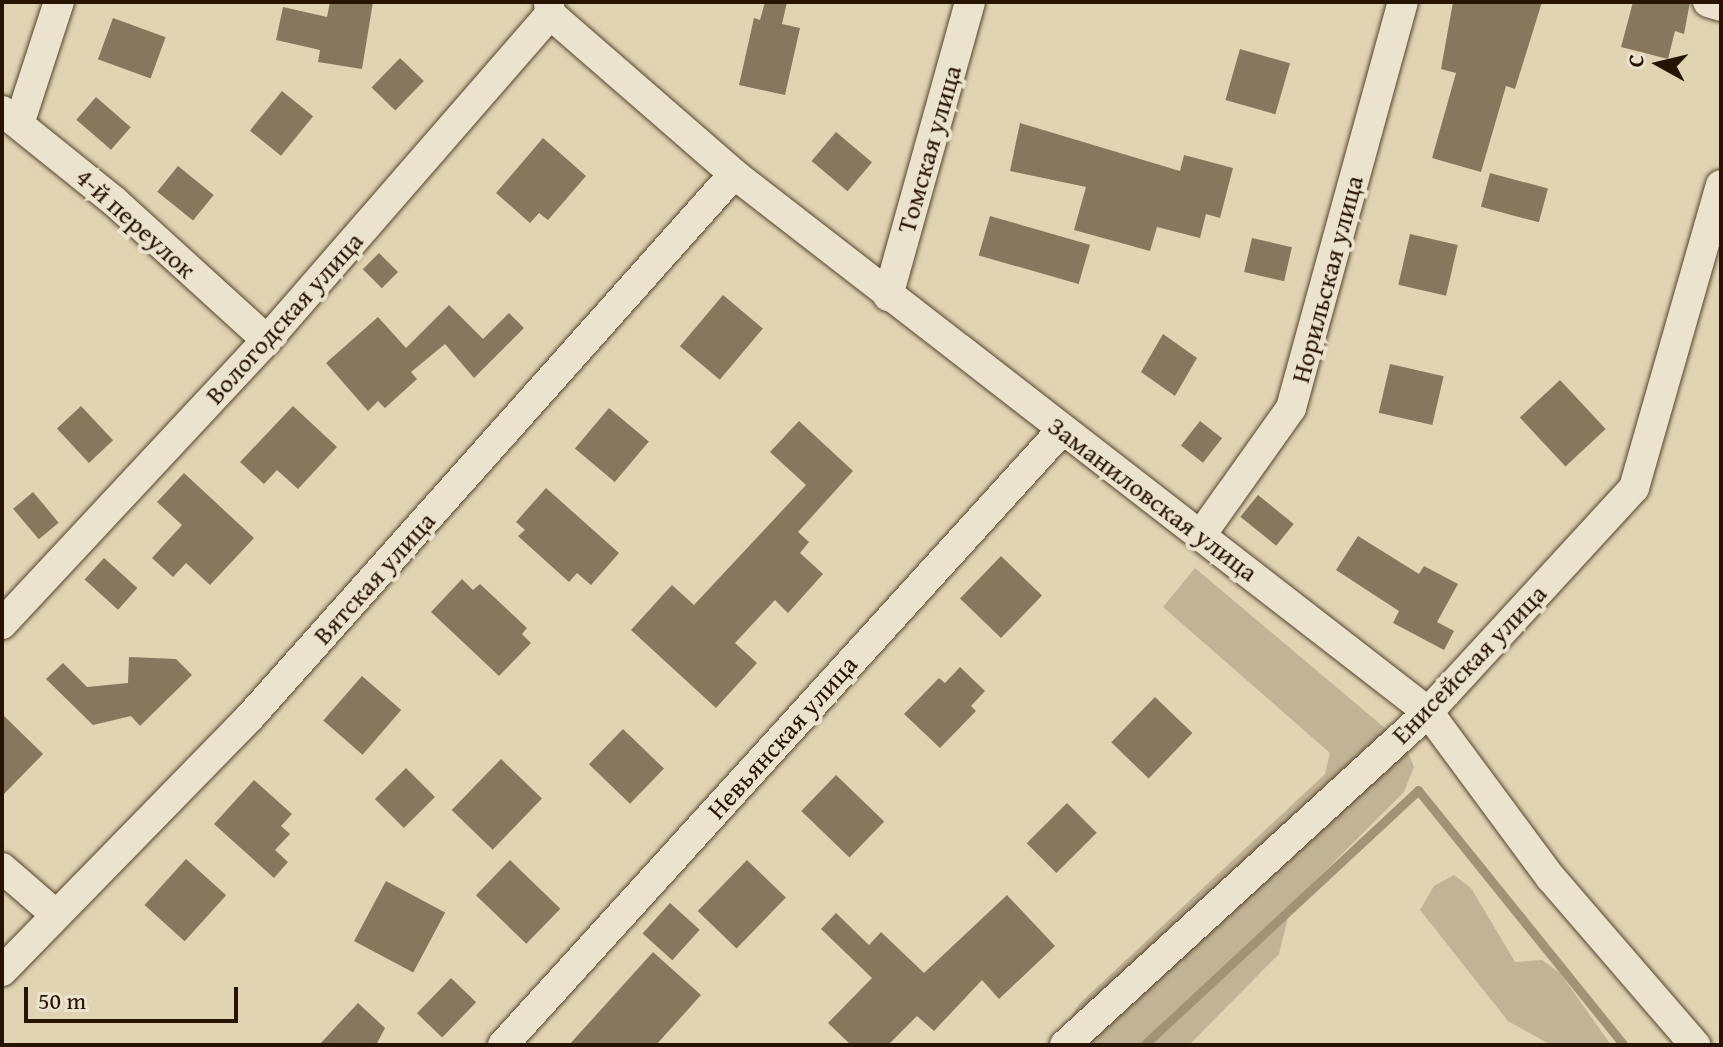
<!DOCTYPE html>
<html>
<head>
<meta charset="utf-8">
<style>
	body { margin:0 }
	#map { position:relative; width:1723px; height:1047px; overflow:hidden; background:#e0d4b3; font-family:"Gentium Book Plus",serif }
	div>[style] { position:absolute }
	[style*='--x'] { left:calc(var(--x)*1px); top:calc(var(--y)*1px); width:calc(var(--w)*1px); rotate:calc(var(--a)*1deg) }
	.green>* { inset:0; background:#c1b395 }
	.stream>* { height:9px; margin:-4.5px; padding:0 4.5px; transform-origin:4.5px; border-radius:4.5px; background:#a19376 }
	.building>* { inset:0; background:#87785d; transform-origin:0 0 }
	.roads { filter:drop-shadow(0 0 2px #55442d) drop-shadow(0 0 2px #55442d) }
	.minor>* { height:30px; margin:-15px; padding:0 15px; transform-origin:15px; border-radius:15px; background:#ebe3ce }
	span { translate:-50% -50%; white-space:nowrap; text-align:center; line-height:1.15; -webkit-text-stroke:8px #ebe3ce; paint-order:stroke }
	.street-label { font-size:26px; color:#271400 }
	.frame { position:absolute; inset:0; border:4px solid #271400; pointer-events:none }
	.north { position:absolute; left:1619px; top:24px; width:80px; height:80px; -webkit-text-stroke:6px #ebe3ce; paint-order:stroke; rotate:278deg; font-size:22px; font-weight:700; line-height:32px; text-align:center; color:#271400 }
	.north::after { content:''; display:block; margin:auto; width:28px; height:36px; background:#271400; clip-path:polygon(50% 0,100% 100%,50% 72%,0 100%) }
	.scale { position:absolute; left:24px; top:987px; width:214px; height:36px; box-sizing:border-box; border:4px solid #271400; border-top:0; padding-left:10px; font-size:24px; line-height:28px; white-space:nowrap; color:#271400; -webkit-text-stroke:6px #ebe3ce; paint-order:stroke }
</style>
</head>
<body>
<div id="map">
	<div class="green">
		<div style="clip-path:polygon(1195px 568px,1405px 745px,1414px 767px,1404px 792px,1291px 905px,1279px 954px,1189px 1045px,1055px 1045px,1079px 1004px,1325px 774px,1330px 753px,1163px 607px)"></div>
		<div style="clip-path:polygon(1454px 875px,1471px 888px,1515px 962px,1542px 960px,1560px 973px,1611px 1045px,1551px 1045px,1508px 1021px,1420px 910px,1434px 886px)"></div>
	</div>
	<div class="stream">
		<div style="--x:1144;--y:1045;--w:374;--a:-42.9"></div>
		<div style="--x:1418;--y:790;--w:328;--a:51.1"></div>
	</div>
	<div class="building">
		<div style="clip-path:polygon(330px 2px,373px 2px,362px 69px,318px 62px,320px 50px,276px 40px,283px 7px,327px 17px)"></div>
		<div style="clip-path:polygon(765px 2px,787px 2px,782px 24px,800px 28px,785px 95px,739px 85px,754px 18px,760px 20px)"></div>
		<div style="clip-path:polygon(1453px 2px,1542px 2px,1515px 89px,1506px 86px,1481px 172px,1432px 158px,1456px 73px,1441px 69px)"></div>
		<div style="clip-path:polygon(1633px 2px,1690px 2px,1684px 34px,1675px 31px,1668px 59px,1621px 47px)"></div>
		<div style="left:113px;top:18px;width:56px;height:44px;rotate:20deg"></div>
		<div style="left:1240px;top:49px;width:52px;height:53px;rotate:16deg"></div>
		<div style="left:400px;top:58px;width:33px;height:41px;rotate:44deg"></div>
		<div style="left:282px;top:91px;width:40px;height:51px;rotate:39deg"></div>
		<div style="left:96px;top:97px;width:46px;height:30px;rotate:41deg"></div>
		<div style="clip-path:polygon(1020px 123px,1180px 171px,1184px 155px,1233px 168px,1220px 218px,1206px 214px,1200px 238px,1157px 227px,1150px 251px,1074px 230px,1086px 187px,1010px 171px)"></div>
		<div style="left:836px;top:132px;width:47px;height:38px;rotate:40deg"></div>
		<div style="clip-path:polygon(543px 138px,586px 176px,548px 220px,539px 213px,530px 223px,496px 193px)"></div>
		<div style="left:178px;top:166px;width:46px;height:33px;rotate:39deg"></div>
		<div style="left:1490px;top:173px;width:60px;height:35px;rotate:15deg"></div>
		<div style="left:990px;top:216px;width:104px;height:41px;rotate:16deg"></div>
		<div style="left:1410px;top:234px;width:49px;height:52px;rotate:13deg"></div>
		<div style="left:1252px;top:238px;width:41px;height:35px;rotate:13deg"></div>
		<div style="left:379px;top:253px;width:27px;height:23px;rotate:45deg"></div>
		<div style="left:723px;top:295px;width:52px;height:67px;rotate:40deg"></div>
		<div style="clip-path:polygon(449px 305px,483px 339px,509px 313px,524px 328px,474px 378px,445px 344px,411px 372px,417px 379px,385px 408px,378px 401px,368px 411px,326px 363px,378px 317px,406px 348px)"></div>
		<div style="clip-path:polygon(1163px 334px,1197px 358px,1175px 396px,1141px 372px)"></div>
		<div style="left:1390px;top:364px;width:55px;height:50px;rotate:13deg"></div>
		<div style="left:1560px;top:380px;width:67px;height:55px;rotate:47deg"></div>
		<div style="left:81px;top:406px;width:47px;height:33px;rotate:47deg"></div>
		<div style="clip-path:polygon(293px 406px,337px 447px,298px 489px,277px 470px,264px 484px,240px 462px)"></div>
		<div style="left:609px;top:408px;width:52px;height:53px;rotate:40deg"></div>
		<div style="clip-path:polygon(799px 421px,853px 471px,798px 532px,809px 542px,800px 553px,823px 574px,788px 613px,775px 600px,735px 643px,757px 663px,716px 708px,631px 630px,672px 585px,694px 605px,806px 485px,770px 452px)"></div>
		<div style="left:1200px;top:421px;width:28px;height:31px;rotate:38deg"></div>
		<div style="clip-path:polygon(184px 473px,254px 538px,210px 585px,186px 563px,173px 577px,152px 558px,182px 525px,157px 502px)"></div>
		<div style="clip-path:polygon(546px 488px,619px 553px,591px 585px,577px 573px,569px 582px,518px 536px,525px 530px,516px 522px)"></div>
		<div style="left:33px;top:492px;width:40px;height:26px;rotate:50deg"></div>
		<div style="left:1258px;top:495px;width:46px;height:28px;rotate:39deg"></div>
		<div style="clip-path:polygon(1358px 536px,1419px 574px,1424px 566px,1458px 584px,1437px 622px,1454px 631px,1444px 650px,1393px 623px,1399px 611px,1336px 570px)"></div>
		<div style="left:1001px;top:556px;width:57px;height:59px;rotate:44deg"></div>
		<div style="left:104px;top:558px;width:45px;height:29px;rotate:42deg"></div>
		<div style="clip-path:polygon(462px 579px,473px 590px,480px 584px,527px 628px,522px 634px,531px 643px,499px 676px,431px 612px)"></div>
		<div style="clip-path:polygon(129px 657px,176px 659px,192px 675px,140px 726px,131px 716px,93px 725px,46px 679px,63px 663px,87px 687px,128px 683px)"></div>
		<div style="clip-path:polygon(960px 667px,985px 691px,971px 706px,976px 711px,940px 748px,904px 714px,939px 678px,945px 683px)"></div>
		<div style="left:362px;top:676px;width:52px;height:59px;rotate:41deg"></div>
		<div style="left:1155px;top:697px;width:52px;height:63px;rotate:44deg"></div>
		<div style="clip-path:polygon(2px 714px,43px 754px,2px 796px)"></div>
		<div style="left:623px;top:729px;width:57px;height:49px;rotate:44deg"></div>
		<div style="left:501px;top:759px;width:57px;height:71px;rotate:44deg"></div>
		<div style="left:406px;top:768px;width:41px;height:44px;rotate:45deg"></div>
		<div style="left:836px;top:775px;width:67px;height:50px;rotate:44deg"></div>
		<div style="clip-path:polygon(254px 780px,292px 814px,281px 826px,290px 834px,275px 850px,288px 862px,274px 878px,214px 824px)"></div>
		<div style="left:1067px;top:803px;width:42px;height:57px;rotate:45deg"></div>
		<div style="left:186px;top:859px;width:54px;height:62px;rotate:42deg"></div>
		<div style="left:510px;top:860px;width:70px;height:49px;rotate:44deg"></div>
		<div style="left:747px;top:860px;width:54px;height:71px;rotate:44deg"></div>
		<div style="left:386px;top:881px;width:67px;height:68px;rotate:28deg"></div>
		<div style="clip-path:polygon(1007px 895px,1055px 946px,999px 999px,982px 980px,934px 1031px,917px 1016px,888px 1045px,851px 1045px,828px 1023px,872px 978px,821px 929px,836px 913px,869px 945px,881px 932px,924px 973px)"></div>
		<div style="left:670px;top:903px;width:40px;height:41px;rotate:42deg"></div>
		<div style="clip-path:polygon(653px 952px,701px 995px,656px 1045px,569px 1045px)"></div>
		<div style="left:451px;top:978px;width:35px;height:49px;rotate:44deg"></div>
		<div style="clip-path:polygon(358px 1003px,385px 1028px,376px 1045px,319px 1045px)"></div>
	</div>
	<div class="roads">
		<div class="minor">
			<div style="--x:1708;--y:2;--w:14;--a:17"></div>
			<div style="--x:550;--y:14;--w:244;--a:41"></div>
			<div style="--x:734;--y:174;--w:878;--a:37.78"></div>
			<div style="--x:1428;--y:712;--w:207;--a:53.5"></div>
			<div style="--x:1551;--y:878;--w:221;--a:49.2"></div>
			<div style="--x:2;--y:111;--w:144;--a:38.8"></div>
			<div style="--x:114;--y:201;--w:207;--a:42.3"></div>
			<div style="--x:20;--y:121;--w:125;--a:-71.9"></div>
			<div style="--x:888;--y:296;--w:305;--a:-74.4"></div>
			<div style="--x:1203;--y:532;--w:152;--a:-54.6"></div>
			<div style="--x:1291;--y:408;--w:421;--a:-74.6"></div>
			<div style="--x:2;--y:624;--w:388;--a:-47"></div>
			<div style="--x:267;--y:340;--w:432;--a:-49"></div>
			<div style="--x:550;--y:14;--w:12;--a:-95"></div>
			<div style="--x:2;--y:868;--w:70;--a:41"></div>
			<div style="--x:2;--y:971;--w:355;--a:-45.7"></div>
			<div style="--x:250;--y:717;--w:727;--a:-48.29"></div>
			<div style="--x:503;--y:1045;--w:831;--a:-47.73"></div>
			<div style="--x:1065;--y:1045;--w:493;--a:-42.5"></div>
			<div style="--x:1428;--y:712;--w:304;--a:-47.4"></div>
			<div style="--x:1634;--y:488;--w:315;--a:-74"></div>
		</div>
	</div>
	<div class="street-label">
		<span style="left:929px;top:149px;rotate:-74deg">Томская улица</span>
		<span style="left:136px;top:223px;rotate:42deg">4-й переулок</span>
		<span style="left:1327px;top:279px;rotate:-75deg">Норильская улица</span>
		<span style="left:284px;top:318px;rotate:-48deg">Вологодская улица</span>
		<span style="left:1153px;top:499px;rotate:37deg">Заманиловская улица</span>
		<span style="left:374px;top:578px;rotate:-48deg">Вятская улица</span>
		<span style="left:1469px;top:664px;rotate:-46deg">Енисейская улица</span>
		<span style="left:782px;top:737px;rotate:-48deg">Невьянская улица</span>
	</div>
	<div class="frame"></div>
	<div class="north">С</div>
	<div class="scale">50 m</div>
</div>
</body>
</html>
